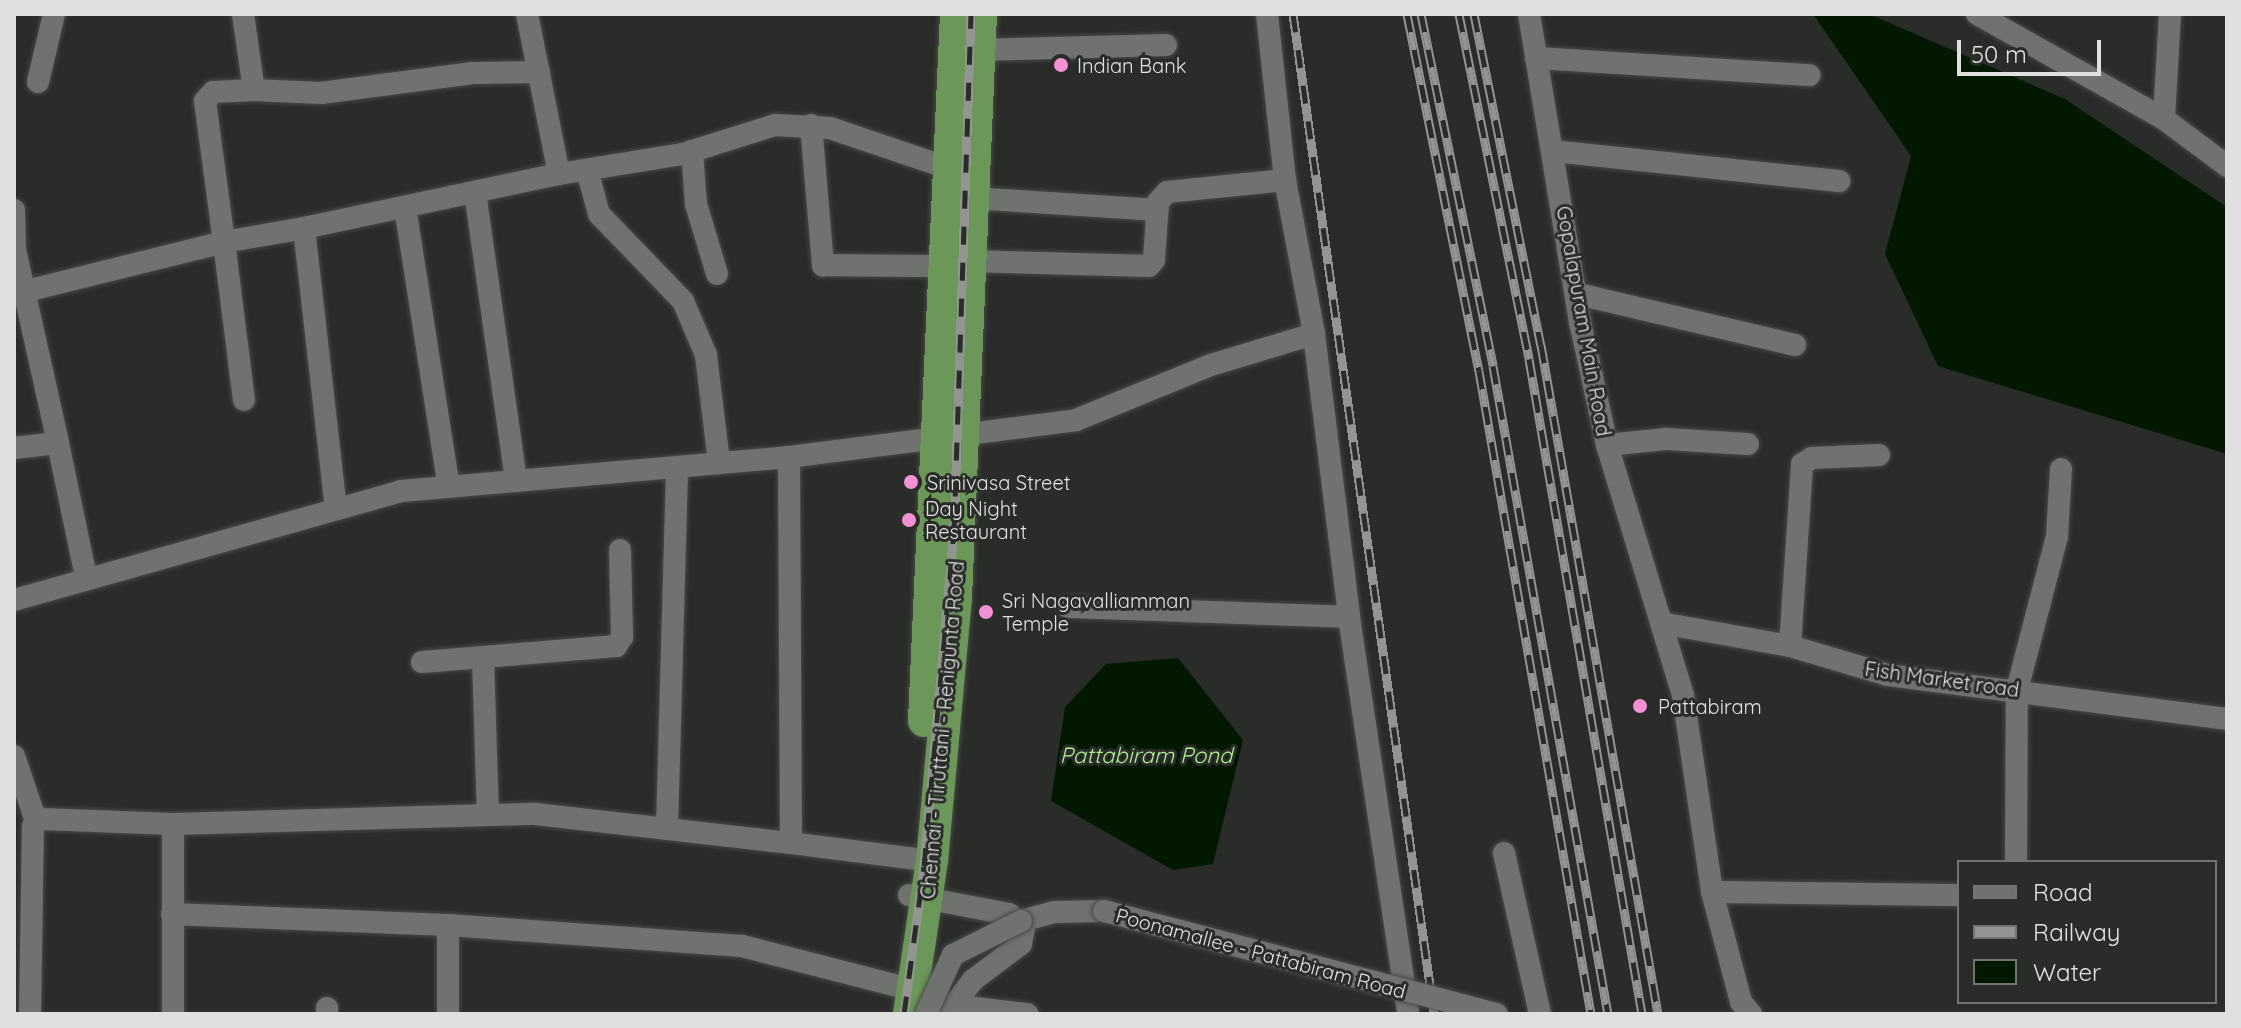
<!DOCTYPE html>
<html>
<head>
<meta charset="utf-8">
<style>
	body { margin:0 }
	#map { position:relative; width:2241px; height:1028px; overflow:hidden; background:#2a2c2a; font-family:Quicksand,sans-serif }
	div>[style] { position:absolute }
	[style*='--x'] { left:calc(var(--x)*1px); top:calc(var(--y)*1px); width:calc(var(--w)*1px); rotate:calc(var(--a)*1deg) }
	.water>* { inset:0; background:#031800 }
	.roads { filter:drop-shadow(0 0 2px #484947) drop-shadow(0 0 2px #484947) }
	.minor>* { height:22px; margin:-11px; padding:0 11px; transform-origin:11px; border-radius:11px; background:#707270 }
	.highway>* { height:32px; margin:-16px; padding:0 16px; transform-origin:16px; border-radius:16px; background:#6b9758 }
	.rail>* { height:9px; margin-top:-4.5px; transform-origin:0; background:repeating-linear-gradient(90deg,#2a2c2a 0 18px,#939593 0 36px); box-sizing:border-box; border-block:2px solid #939593 }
	.bridges { filter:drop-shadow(0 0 2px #484947) drop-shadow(0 0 2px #484947) }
	.minor-bridge>* { height:22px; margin:-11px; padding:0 11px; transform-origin:11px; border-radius:11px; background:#707270 }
	.dots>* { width:22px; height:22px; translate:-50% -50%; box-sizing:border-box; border:4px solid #2a2c2a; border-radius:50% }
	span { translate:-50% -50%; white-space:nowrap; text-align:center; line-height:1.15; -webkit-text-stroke:6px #2a2c2a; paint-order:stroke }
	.poi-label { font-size:20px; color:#dfe0df }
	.left { translate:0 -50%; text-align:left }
	.street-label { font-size:20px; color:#dfe0df }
	.water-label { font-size:22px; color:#adee92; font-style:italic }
	.frame { position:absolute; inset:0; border:16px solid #dfe0df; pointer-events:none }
	.legend { position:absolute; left:1957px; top:860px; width:260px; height:144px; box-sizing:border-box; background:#2a2c2a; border:2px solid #727472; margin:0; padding:10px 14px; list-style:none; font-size:24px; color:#dfe0df }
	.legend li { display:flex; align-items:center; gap:16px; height:40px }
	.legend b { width:40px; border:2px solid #727472 }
	.scale { position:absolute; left:1957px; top:40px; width:144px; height:36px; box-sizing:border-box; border:4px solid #dfe0df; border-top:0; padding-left:10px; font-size:24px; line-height:28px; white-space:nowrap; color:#dfe0df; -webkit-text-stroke:6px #2a2c2a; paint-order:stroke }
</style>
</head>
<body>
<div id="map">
	<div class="water">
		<div style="clip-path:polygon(1813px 14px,1869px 14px,2065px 99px,2227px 207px,2227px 454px,1938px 366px,1885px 254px,1911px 156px)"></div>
		<div style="clip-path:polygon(1178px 658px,1243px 740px,1213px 864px,1173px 870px,1051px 801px,1065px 707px,1106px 664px)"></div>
	</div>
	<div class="roads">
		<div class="minor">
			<div style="--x:243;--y:14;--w:77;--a:81.8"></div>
			<div style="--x:254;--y:90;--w:67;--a:2.6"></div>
			<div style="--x:321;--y:93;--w:153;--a:-7.5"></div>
			<div style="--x:473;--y:73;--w:66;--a:-0.9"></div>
			<div style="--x:527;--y:14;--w:163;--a:78.7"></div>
			<div style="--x:1267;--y:14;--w:167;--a:83.8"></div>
			<div style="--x:1285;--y:180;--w:157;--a:79.3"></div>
			<div style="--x:1314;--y:334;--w:285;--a:82.9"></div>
			<div style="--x:1349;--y:617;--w:401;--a:81.5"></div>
			<div style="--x:1529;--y:14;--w:312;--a:80.6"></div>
			<div style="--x:1580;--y:322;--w:126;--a:77.6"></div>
			<div style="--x:1607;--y:445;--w:261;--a:73.1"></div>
			<div style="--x:1683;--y:695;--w:199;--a:81.6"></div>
			<div style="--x:1712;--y:892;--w:114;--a:75.2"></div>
			<div style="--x:1741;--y:1002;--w:16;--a:50"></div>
			<div style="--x:1977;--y:14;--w:214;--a:29.3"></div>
			<div style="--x:2170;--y:14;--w:105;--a:93.3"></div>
			<div style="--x:2164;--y:119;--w:79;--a:36.7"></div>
			<div style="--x:979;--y:50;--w:187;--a:-1.5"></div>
			<div style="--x:1536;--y:58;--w:274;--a:3.6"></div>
			<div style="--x:38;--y:82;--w:70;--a:-76.8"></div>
			<div style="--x:254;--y:90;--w:41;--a:177.2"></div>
			<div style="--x:213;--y:92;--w:12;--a:132"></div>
			<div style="--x:205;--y:101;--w:142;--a:82.3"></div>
			<div style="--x:224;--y:242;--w:81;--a:-9.9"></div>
			<div style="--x:811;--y:125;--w:141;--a:85.1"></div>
			<div style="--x:823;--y:265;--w:122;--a:0.5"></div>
			<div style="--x:692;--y:151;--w:53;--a:85.7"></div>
			<div style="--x:696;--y:204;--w:73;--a:73.3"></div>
			<div style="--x:1553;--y:151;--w:288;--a:6"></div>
			<div style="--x:587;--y:170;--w:46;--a:74.7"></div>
			<div style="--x:599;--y:214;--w:121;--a:46"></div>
			<div style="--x:683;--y:301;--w:59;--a:66.9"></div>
			<div style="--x:706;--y:355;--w:109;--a:83.1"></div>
			<div style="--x:475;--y:192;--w:292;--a:81.9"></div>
			<div style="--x:972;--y:198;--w:186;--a:3.7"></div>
			<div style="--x:405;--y:207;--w:283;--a:81.1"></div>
			<div style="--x:14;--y:210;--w:40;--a:88.6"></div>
			<div style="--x:15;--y:250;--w:198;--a:77.4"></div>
			<div style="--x:969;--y:261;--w:180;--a:1.6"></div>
			<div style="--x:1149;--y:266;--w:8;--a:-50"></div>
			<div style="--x:1154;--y:260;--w:58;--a:-86.1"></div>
			<div style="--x:1158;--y:202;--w:13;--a:-48"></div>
			<div style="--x:1167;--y:192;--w:119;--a:-5.8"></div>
			<div style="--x:14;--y:294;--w:216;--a:-13.9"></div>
			<div style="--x:224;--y:242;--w:159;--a:82.8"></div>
			<div style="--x:1578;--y:294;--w:223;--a:13.2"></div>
			<div style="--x:1607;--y:445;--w:59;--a:-5.8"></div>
			<div style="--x:1666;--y:439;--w:82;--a:3.5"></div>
			<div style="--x:14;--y:448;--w:44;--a:-6.5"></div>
			<div style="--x:58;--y:443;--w:137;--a:78.2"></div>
			<div style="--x:336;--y:509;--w:283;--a:-96.5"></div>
			<div style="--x:304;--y:228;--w:261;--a:-12"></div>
			<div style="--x:559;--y:174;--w:126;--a:-9.2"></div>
			<div style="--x:683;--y:154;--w:96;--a:-17.5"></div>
			<div style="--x:775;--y:125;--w:55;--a:3.1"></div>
			<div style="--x:830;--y:128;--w:125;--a:18.7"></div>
			<div style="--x:14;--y:600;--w:402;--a:-15.7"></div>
			<div style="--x:401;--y:491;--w:389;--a:-5"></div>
			<div style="--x:789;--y:457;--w:289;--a:-7.3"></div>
			<div style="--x:1076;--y:420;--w:146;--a:-22.2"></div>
			<div style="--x:1211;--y:365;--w:108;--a:-16.8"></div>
			<div style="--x:1068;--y:607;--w:281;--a:2"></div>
			<div style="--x:1661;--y:623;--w:131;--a:10.1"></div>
			<div style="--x:1790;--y:646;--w:102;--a:16.5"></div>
			<div style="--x:1888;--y:675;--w:342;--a:7.4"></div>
			<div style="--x:1790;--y:646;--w:182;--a:-86.2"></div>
			<div style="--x:1802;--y:464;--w:12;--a:-31"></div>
			<div style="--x:1812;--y:458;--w:67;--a:-2.6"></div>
			<div style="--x:483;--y:658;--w:157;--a:88.2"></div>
			<div style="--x:422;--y:662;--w:195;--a:-4.7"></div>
			<div style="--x:616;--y:646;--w:11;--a:-56"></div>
			<div style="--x:622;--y:637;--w:87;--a:-91.3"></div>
			<div style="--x:14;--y:756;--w:69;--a:71.3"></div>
			<div style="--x:667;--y:829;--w:362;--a:-88.4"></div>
			<div style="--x:791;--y:843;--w:142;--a:7.3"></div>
			<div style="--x:1504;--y:853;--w:165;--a:77.4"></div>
			<div style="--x:2016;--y:862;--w:172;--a:-89.7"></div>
			<div style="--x:2017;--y:690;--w:159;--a:-75.4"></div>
			<div style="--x:2057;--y:536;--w:67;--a:-86.6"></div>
			<div style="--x:1712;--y:892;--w:247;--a:0.7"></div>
			<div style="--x:909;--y:895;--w:102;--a:10.8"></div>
			<div style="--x:1009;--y:914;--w:20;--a:41"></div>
			<div style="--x:1024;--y:927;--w:17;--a:100"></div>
			<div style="--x:1021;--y:944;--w:60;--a:143.1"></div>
			<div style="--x:973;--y:980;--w:43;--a:127.4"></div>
			<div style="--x:172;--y:914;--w:276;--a:2.3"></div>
			<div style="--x:448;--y:925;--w:295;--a:4.1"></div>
			<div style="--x:742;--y:946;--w:177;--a:14.4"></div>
			<div style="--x:1021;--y:921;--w:35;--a:-15"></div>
			<div style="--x:1055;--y:912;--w:49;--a:-1.2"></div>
			<div style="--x:950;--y:1005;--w:78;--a:6.7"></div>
			<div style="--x:327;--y:1008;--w:6;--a:90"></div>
			<div style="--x:30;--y:1014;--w:188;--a:-89.1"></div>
			<div style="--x:33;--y:826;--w:11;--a:-41"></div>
			<div style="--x:41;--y:819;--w:132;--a:2.2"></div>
			<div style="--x:173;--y:824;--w:363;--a:-1.6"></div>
			<div style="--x:536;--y:814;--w:257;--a:6.5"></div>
			<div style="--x:791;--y:843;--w:386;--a:-90.3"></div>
			<div style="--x:173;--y:1014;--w:190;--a:-90"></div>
			<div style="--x:448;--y:1014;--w:89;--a:-90"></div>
		</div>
		<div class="highway">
			<div style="--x:924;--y:721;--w:708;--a:-87.41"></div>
			<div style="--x:909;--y:1014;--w:155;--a:-81.5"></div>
			<div style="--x:932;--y:861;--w:264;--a:-84.8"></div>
			<div style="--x:956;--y:598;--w:585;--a:-87.55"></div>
		</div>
	</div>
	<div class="rail">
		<div style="--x:1293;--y:14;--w:1010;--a:81.97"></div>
		<div style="--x:1407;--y:14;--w:364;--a:78.6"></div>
		<div style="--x:1479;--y:371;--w:653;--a:80.12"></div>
		<div style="--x:1421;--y:14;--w:359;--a:78.4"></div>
		<div style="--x:1493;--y:366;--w:658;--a:79.94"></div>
		<div style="--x:1459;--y:14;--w:352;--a:78.5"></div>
		<div style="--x:1529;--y:359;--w:665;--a:80.21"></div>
		<div style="--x:1474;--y:14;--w:338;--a:78.6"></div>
		<div style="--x:1541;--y:345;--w:679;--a:80.08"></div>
		<div style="--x:904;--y:1014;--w:149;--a:-82.3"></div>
		<div style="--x:924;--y:866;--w:335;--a:-84.9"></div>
		<div style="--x:954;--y:532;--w:518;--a:-88.12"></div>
	</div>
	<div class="bridges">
		<div class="minor-bridge">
			<div style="--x:1104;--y:911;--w:406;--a:14.7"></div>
			<div style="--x:926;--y:1014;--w:65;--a:-65.4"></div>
			<div style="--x:953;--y:955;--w:76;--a:-26.6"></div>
		</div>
	</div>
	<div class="dots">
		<div style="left:1061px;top:65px;background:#f491d3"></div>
		<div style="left:911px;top:482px;background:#f491d3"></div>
		<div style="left:909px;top:520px;background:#f491d3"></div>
		<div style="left:986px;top:612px;background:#f491d3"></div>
		<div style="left:1640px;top:706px;background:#f491d3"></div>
	</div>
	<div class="poi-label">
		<span class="left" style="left:1077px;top:65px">Indian Bank</span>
		<span class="left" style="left:927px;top:482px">Srinivasa Street</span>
		<span class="left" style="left:925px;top:520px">Day Night<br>Restaurant</span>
		<span class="left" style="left:1002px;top:612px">Sri Nagavalliamman<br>Temple</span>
		<span class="left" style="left:1658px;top:706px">Pattabiram</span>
	</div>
	<div class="street-label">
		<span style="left:1584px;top:321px;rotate:80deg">Gopalapuram Main Road</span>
		<span style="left:1942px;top:679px;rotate:8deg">Fish Market road</span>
		<span style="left:942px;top:730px;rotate:-85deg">Chennai - Tiruttani - Renigunta Road</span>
		<span style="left:1261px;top:953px;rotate:15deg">Poonamallee - Pattabiram Road</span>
	</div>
	<div class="water-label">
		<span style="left:1146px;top:756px">Pattabiram Pond</span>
	</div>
	<div class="frame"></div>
	<ul class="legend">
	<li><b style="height:10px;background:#707270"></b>Road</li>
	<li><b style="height:10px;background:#939593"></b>Railway</li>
	<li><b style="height:22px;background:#031800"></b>Water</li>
	</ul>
	<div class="scale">50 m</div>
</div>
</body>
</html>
